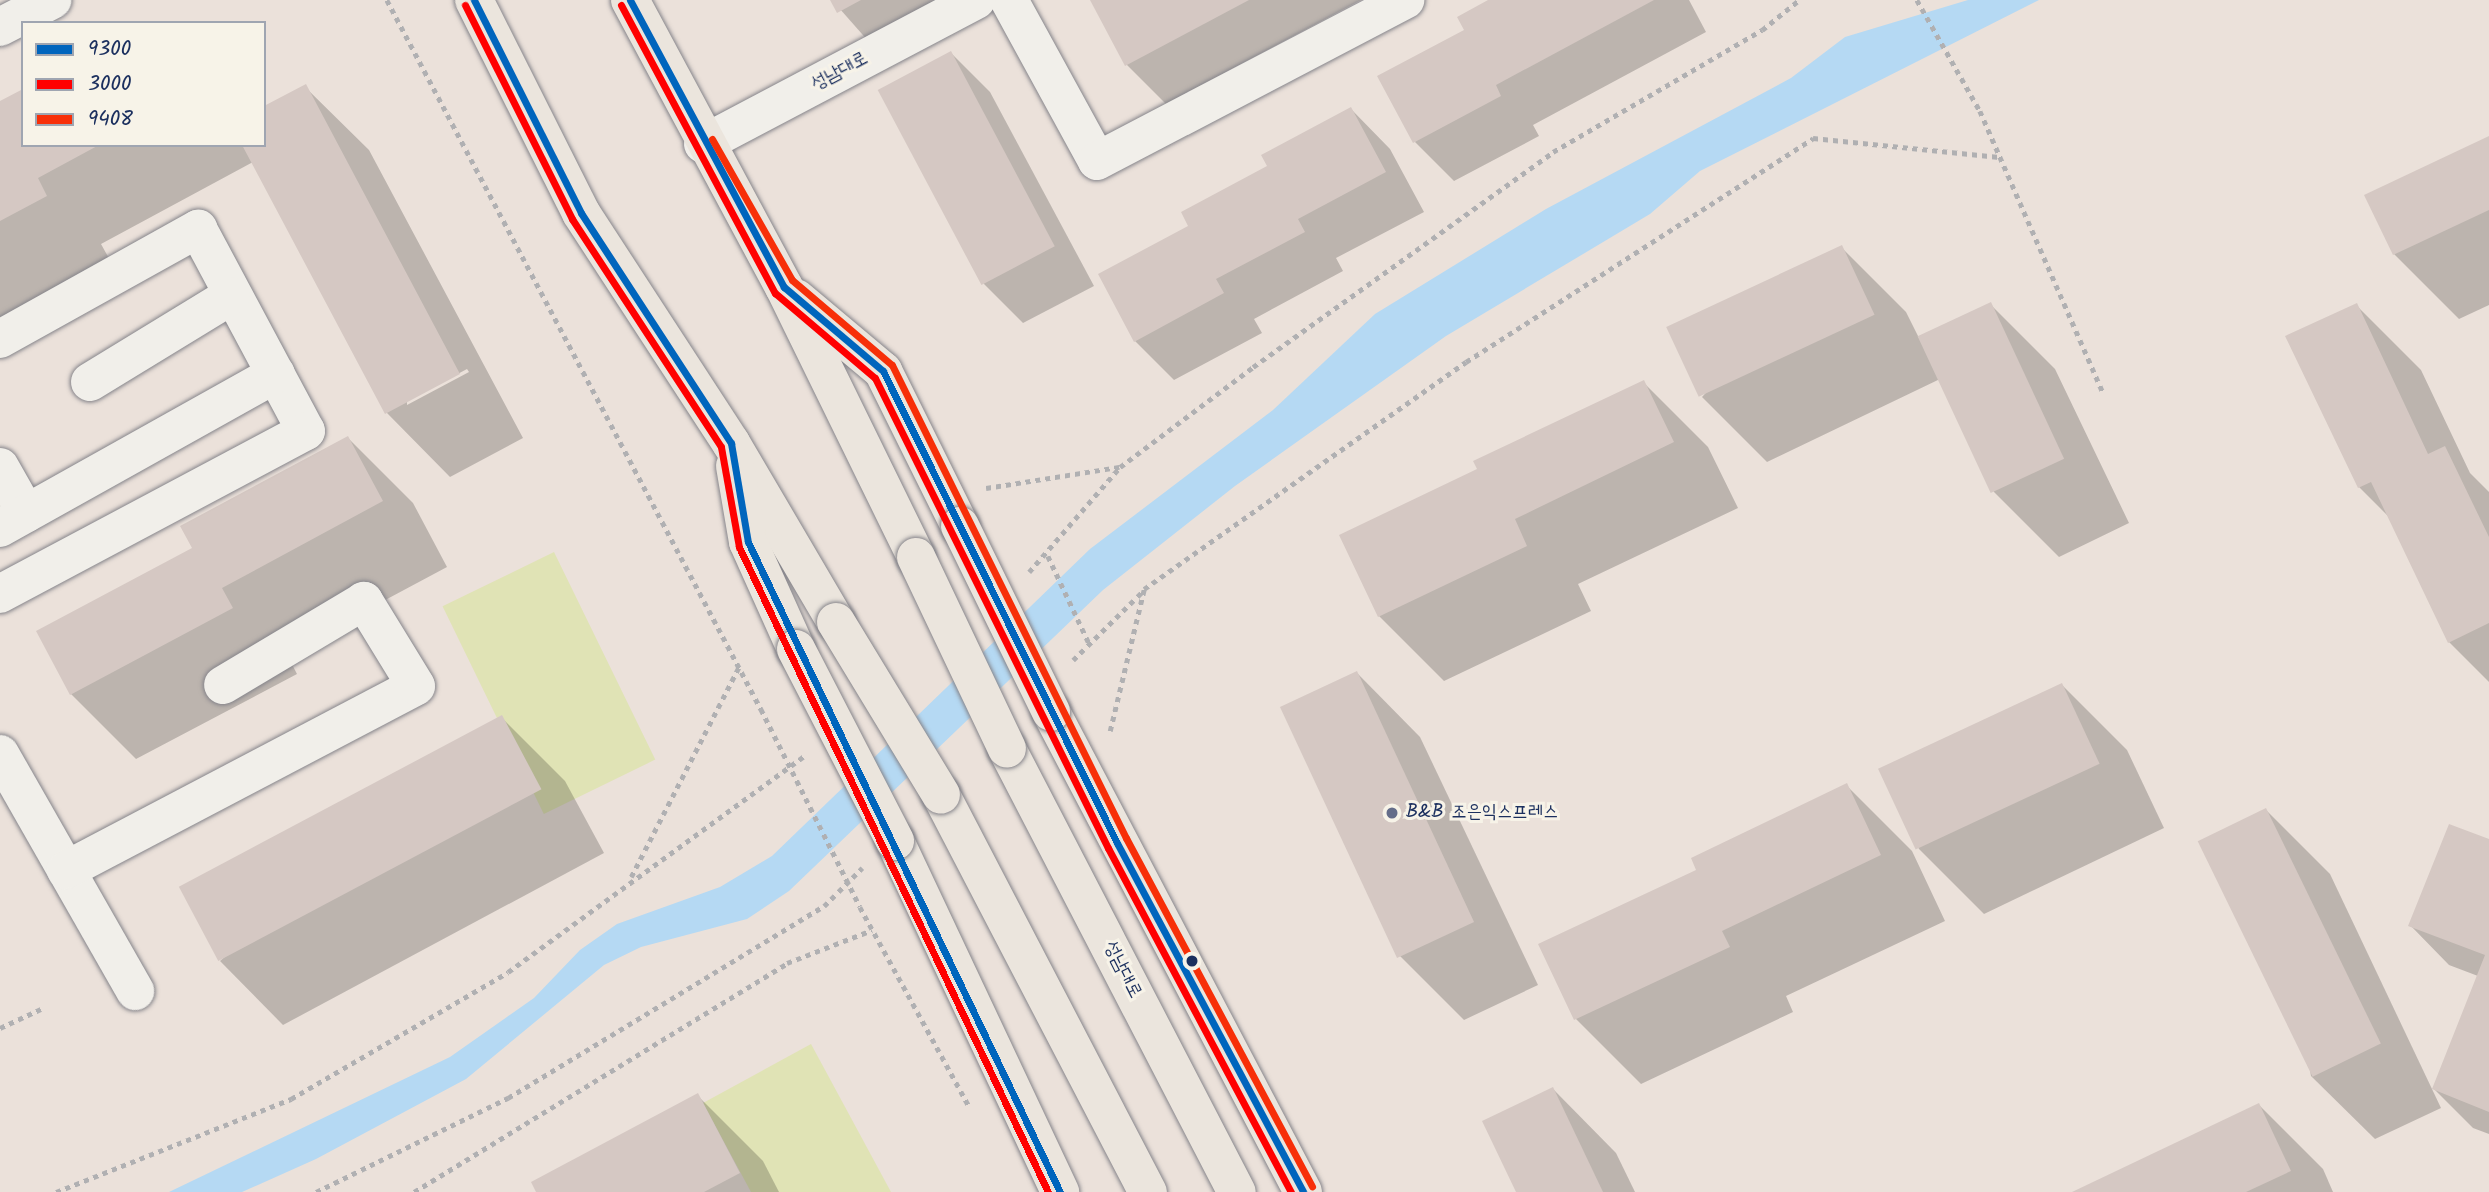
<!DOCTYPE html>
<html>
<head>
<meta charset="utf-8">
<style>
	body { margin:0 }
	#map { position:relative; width:2489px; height:1192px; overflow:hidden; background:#ebe1da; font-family:Kalam,"Poor Story",sans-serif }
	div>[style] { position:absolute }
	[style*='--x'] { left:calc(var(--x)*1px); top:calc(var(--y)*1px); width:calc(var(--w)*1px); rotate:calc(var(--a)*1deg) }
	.green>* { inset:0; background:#e0e3b5; transform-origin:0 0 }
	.water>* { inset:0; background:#b5d9f3 }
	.shadow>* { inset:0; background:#0003 }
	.building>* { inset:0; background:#d5c8c3; transform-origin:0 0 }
	.path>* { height:4.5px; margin-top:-2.25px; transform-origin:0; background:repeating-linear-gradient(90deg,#b0b0b2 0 5px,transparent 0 10px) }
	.roads { filter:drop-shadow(0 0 2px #85848a) drop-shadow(0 0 2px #85848a) }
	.minor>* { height:38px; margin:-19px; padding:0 19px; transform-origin:19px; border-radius:19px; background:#f1efea }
	.major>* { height:38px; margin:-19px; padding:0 19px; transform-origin:19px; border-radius:19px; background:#ebe5dd }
	.path-bridge>* { height:4.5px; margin-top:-2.25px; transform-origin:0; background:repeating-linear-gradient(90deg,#b0b0b2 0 5px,transparent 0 10px) }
	.bridges { filter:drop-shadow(0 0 2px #85848a) drop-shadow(0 0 2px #85848a) }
	.major-bridge>* { height:38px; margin:-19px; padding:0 19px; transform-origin:19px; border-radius:19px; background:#ebe5dd }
	.bus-1>* { height:7px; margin:-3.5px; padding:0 3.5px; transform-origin:3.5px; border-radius:3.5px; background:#0065bd }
	.bus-2>* { height:7px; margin:-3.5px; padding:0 3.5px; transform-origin:3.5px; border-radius:3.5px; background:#f00 }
	.bus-3>* { height:7px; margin:-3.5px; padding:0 3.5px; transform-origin:3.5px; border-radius:3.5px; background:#f72f08 }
	.dots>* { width:19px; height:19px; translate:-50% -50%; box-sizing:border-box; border:4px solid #f7f3e8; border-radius:50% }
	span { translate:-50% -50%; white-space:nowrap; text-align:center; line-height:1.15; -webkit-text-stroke:6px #f7f3e8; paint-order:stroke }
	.street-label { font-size:19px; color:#1b2f5e }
	.poi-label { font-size:19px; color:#1b2f5e }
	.left { translate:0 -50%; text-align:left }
	.legend { position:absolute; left:21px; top:21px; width:245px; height:126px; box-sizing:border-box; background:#f7f3e8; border:2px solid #9fa5b1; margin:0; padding:9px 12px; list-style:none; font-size:21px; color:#1b2f5e }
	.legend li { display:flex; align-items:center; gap:14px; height:35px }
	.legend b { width:35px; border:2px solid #9fa5b1 }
</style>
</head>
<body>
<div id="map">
	<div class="green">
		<div style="left:554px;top:552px;width:231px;height:124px;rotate:64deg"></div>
		<div style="clip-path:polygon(811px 1044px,891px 1192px,751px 1192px,703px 1103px)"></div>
	</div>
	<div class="water">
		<div style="clip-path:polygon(1968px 0,2039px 0,1700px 171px,1650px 214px,1446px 336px,1235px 486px,1103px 590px,789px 891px,747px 919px,641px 947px,604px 965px,466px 1079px,316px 1159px,242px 1192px,169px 1192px,450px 1057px,534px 998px,580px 950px,617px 924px,720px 887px,772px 856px,1090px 549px,1273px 410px,1375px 314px,1546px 209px,1791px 78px,1845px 37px)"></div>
	</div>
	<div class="shadow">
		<div style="clip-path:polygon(832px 0,973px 0,877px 51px)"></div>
		<div style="clip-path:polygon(1095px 0,1361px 0,1166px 104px,1127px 65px)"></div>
		<div style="clip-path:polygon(1492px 0,1689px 0,1706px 32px,1533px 125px,1539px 136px,1454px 181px,1415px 142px,1466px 31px)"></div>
		<div style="clip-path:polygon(951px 53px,990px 92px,1094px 286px,1023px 323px,984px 284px)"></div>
		<div style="clip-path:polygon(evenodd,305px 87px,369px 150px,523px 438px,450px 477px,387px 413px,253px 162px,101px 244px,111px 262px,0 321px,0 103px,23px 145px,264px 145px,305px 87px,467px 369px,469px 372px,407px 405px,407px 401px,467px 369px)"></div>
		<div style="clip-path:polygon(1351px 109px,1390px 149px,1424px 212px,1336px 258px,1343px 271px,1254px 319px,1262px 333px,1174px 380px,1135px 341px,1190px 226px)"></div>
		<div style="clip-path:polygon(2489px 138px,2489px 305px,2459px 319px,2394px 254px)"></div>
		<div style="clip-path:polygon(1841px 247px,1906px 312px,1919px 338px,1990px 304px,2055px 369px,2129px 523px,2059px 557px,1994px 492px,1940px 379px,1767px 462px,1702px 397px)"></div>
		<div style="clip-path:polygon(2356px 305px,2421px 370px,2470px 473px,2489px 492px,2489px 682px,2449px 642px,2390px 518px,2359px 487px)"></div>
		<div style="clip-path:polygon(1643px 382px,1708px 447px,1738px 508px,1578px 584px,1591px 611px,1444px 681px,1379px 616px)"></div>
		<div style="clip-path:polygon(348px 438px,413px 503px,447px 567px,286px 653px,297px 674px,136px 759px,71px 694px,194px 548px)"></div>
		<div style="clip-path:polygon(1357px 673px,1420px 737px,1538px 985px,1464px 1020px,1400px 956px)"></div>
		<div style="clip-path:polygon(2062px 685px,2127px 750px,2164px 828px,1984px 914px,1919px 849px,1882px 771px)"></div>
		<div style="clip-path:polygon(501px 717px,565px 781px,604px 853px,283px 1025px,220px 961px)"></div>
		<div style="clip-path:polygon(1847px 786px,1912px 851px,1945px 921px,1786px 996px,1793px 1012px,1641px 1084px,1576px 1019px,1541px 945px,1698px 871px)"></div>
		<div style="clip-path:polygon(2266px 810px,2330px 874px,2441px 1108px,2375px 1139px,2311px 1076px)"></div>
		<div style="clip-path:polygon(2489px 841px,2489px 1134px,2473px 1128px,2434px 1089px,2478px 976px,2449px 965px,2410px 925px)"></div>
		<div style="clip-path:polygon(1553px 1089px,1616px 1153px,1635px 1192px,1518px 1192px)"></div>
		<div style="clip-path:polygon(698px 1096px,763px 1161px,779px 1192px,538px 1192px)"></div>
		<div style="clip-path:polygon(2259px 1105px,2323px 1169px,2333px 1192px,2076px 1192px)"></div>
	</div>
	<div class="building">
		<div style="clip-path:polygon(830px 0,861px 0,837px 13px)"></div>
		<div style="clip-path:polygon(1090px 0,1249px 0,1125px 66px)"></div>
		<div style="clip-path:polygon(1488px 0,1654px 0,1496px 85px,1501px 96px,1413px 143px,1377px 76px,1464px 30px,1457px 17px)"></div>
		<div style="left:951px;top:51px;width:221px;height:83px;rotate:62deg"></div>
		<div style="clip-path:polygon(306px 84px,460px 374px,385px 414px,242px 145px,264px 145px,264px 106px)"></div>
		<div style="clip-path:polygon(23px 89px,23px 145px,99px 145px,38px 178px,47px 196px,0 221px,0 101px)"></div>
		<div style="clip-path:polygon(1351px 107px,1386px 172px,1298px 219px,1305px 232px,1216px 279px,1224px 293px,1134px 342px,1098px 274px,1188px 226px,1181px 212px,1267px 166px,1261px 155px)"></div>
		<div style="clip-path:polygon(2489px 136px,2489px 210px,2393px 255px,2364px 195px)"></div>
		<div style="left:1842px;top:245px;width:77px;height:194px;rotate:65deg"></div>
		<div style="left:1991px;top:302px;width:173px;height:81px;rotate:65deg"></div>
		<div style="clip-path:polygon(2357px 303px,2428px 454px,2445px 446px,2489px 537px,2489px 623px,2448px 643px,2371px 482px,2358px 488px,2285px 336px)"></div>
		<div style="clip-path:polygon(1644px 380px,1674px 442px,1515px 519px,1527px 546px,1378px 617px,1339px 535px,1477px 469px,1473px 461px)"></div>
		<div style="clip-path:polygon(348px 436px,383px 501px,222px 588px,233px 608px,70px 695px,36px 631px,192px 548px,180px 526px)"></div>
		<div style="left:1357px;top:671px;width:277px;height:85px;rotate:65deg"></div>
		<div style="left:2062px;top:683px;width:89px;height:203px;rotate:65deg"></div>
		<div style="left:502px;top:715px;width:84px;height:366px;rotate:62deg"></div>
		<div style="clip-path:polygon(1847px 783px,1881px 855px,1722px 931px,1730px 947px,1574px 1020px,1538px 944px,1696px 870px,1691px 858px)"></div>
		<div style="left:2266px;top:808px;width:262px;height:76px;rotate:64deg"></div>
		<div style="clip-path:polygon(2449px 824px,2489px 839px,2489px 1112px,2432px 1089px,2485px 955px,2408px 926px)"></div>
		<div style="clip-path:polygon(1553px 1087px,1603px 1192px,1516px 1192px,1482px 1121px)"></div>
		<div style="clip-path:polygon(698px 1093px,740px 1173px,704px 1192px,536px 1192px,531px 1182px)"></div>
		<div style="clip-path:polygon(2259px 1103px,2291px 1171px,2246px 1192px,2072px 1192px)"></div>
	</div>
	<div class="path">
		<div style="--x:387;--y:0;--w:802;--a:62.19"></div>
		<div style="--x:1917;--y:0;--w:128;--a:60.4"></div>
		<div style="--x:1980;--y:111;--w:308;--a:66.4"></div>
		<div style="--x:986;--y:488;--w:135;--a:-9"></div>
		<div style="--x:1048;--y:556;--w:96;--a:64.8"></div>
		<div style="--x:1029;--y:572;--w:139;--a:-49.1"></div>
		<div style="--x:1120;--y:467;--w:166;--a:-36.9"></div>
		<div style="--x:1253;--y:367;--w:369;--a:-35.6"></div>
		<div style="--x:1553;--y:152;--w:242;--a:-30.3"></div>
		<div style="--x:1762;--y:30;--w:48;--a:-39"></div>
		<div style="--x:1073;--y:660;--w:100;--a:-44.6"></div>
		<div style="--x:1110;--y:731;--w:146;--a:-76.5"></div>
		<div style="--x:1144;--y:589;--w:394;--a:-35.2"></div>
		<div style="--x:1466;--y:362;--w:413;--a:-32.8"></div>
		<div style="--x:1813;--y:138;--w:187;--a:5.8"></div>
		<div style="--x:631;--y:877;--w:236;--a:-62.8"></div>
		<div style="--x:860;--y:907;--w:227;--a:61.3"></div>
		<div style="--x:0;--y:1028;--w:45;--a:-24.9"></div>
		<div style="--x:56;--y:1192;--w:253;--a:-21.6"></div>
		<div style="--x:291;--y:1099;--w:251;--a:-30.3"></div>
		<div style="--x:508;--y:972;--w:369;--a:-36.1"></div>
		<div style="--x:316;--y:1192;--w:214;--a:-26.1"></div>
		<div style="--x:508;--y:1098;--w:370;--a:-31.3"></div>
		<div style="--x:824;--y:906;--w:54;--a:-45"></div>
		<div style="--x:414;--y:1192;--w:438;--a:-31.5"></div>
		<div style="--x:787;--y:963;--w:91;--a:-21.2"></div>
	</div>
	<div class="roads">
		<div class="minor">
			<div style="--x:1009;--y:0;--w:183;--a:61.3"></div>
			<div style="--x:1097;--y:161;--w:348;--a:-27.6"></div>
			<div style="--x:0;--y:27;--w:59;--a:-27.4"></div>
			<div style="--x:703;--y:144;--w:309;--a:-27.8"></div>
			<div style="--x:0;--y:339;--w:227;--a:-29.1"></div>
			<div style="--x:198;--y:229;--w:229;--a:61.9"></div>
			<div style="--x:306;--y:431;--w:347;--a:152"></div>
			<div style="--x:90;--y:382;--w:165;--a:-31.4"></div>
			<div style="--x:0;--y:467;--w:53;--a:60.5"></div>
			<div style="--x:0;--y:528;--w:316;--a:-29.2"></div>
			<div style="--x:0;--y:754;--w:273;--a:60.3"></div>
			<div style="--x:66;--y:870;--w:395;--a:-27.7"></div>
			<div style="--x:416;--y:686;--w:100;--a:-121.5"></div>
			<div style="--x:364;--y:601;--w:164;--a:149.2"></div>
		</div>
		<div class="major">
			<div style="--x:474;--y:0;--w:238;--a:63.3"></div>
			<div style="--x:581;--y:213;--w:275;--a:56.9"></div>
			<div style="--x:731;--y:443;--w:208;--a:59.6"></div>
			<div style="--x:630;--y:0;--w:326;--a:61.8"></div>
			<div style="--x:784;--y:287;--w:301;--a:63.9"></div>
			<div style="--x:796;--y:298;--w:114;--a:40"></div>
			<div style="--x:883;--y:371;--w:173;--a:63.6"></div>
			<div style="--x:735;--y:466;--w:77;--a:80.3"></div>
			<div style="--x:748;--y:542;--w:117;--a:65.8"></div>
			<div style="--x:1051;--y:712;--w:542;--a:62.3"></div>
			<div style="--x:1007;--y:749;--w:499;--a:62.6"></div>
			<div style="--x:941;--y:795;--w:448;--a:62.5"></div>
			<div style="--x:895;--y:841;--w:388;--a:64.8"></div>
		</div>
	</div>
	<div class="path-bridge">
		<div style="--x:761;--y:709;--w:221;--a:63.4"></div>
	</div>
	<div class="bridges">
		<div class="major-bridge">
			<div style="--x:960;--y:526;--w:207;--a:63.9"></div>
			<div style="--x:916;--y:557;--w:212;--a:64.6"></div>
			<div style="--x:836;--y:622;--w:202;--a:58.7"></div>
			<div style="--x:796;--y:649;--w:216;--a:62.7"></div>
		</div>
	</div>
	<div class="bus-1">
		<div style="--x:474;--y:0;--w:238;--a:63.3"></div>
		<div style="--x:581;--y:213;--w:275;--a:56.9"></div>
		<div style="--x:731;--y:443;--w:100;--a:80.3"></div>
		<div style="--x:748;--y:542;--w:721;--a:64.36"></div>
		<div style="--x:630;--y:0;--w:326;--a:61.8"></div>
		<div style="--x:784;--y:287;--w:130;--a:40.3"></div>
		<div style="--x:883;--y:371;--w:527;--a:63.63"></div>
		<div style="--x:1117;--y:843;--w:395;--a:61.9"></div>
	</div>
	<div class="bus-2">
		<div style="--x:465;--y:5;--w:239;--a:63.4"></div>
		<div style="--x:572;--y:219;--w:272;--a:56.8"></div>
		<div style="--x:721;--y:447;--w:102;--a:79.8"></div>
		<div style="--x:739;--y:547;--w:715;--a:64.4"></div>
		<div style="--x:621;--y:5;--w:327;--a:61.9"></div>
		<div style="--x:775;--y:293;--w:131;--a:40.4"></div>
		<div style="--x:875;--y:378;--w:525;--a:63.63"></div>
		<div style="--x:1108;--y:848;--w:390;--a:62"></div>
	</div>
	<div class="bus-3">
		<div style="--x:712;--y:139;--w:162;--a:60.4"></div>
		<div style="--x:792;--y:280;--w:131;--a:40.4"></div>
		<div style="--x:892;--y:365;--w:528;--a:63.68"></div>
		<div style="--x:1126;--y:838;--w:395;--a:61.9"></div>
	</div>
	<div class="dots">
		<div style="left:1392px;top:813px;background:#646d89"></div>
		<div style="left:1192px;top:961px;background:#1b2f5e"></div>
	</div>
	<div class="street-label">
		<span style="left:840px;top:72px;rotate:-28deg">성남대로</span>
		<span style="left:1122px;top:970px;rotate:63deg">성남대로</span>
	</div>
	<div class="poi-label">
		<span class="left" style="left:1406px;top:813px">B&amp;B 조은익스프레스</span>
	</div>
	<ul class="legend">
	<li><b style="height:9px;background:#0065bd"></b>9300</li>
	<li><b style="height:9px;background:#f00"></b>3000</li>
	<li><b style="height:9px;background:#f72f08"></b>9408</li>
	</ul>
</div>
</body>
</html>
